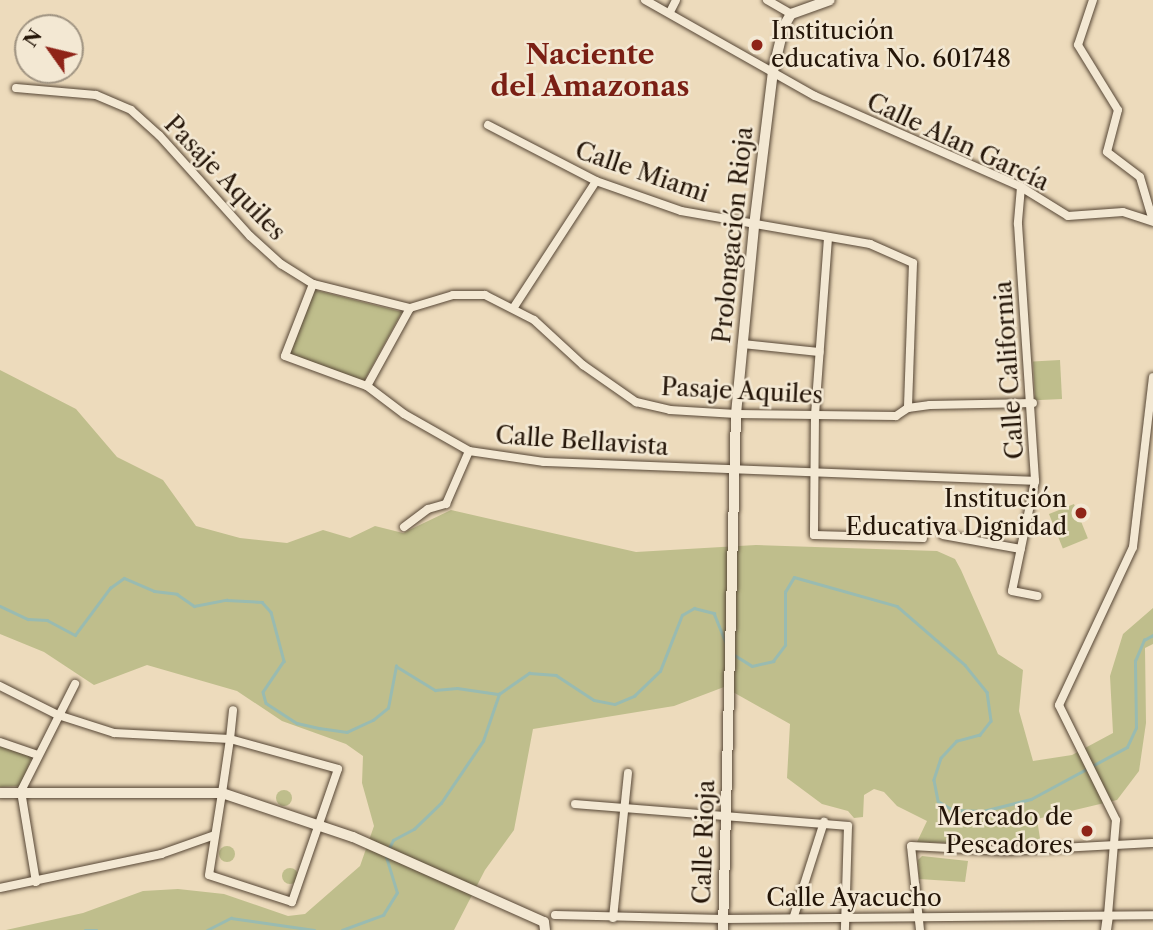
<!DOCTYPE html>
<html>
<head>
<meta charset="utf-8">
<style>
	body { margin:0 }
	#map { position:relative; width:1153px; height:930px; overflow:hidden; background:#eddbbc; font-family:"Libre Caslon Text",serif }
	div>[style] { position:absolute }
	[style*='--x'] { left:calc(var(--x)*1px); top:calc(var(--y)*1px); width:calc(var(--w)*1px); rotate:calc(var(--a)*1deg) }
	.green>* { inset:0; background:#bfbe8c; transform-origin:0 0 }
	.round { border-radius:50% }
	.stream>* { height:2.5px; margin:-1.25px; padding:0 1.25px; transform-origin:1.25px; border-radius:1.25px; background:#99bbb1 }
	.roads { filter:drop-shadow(0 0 2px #564635) drop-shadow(0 0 2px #564635) }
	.street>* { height:8px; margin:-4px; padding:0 4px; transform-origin:4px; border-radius:4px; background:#f3e8d3 }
	.secondary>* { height:10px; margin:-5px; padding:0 5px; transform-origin:5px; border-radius:5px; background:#f3e8d3 }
	.dots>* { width:19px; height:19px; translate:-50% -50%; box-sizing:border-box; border:4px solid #f3e8d3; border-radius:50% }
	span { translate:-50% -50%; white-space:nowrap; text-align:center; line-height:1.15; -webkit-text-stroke:5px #f3e8d3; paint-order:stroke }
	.poi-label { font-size:24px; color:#241508 }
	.left { translate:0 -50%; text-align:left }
	.right { translate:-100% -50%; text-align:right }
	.street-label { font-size:24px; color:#241508 }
	.quarter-label { font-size:28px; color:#7a1f14; font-weight:700 }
	.north { position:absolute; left:14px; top:14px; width:70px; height:70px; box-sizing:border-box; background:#f3e8d3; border:2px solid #a09482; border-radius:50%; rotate:304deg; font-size:19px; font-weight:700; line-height:28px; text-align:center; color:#241508 }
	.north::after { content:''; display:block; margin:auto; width:24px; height:32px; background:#8f2418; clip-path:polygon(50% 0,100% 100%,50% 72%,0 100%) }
</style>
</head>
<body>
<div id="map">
	<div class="green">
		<div style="clip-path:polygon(315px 290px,402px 312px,364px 381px,290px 354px)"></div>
		<div style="left:1060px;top:360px;width:39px;height:27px;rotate:87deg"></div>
		<div style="clip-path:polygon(0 370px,76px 409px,117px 457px,163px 480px,196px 526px,240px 538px,287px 543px,323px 530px,350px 538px,375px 526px,403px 533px,451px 510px,636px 552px,756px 545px,937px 551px,955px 559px,961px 570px,998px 654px,1023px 670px,1019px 711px,1033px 761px,1072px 755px,1113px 733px,1110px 676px,1123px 634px,1153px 608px,1153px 644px,1145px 648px,1146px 723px,1139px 771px,1117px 800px,1037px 819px,1041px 845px,917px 842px,927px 821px,897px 806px,884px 792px,874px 789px,864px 795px,863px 817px,854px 818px,848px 811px,822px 804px,787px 778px,790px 724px,724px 687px,674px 706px,533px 729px,514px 830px,485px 870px,454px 930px,6px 930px,83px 913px,143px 891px,178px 889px,224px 894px,288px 916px,305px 914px,360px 866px,374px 826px,362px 783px,363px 756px,346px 744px,282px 721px,237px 691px,147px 665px,94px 685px,44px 652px,0 634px)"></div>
		<div style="left:1074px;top:504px;width:37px;height:27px;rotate:68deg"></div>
		<div style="clip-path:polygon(0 745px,32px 757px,20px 786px,0 787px)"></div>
		<div class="round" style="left:276px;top:790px;width:16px;height:16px"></div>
		<div class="round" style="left:219px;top:846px;width:16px;height:16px"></div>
		<div style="clip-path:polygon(922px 856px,968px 861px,965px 882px,919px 879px,918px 860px)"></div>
		<div class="round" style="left:282px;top:868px;width:16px;height:16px"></div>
	</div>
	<div class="stream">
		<div style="--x:0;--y:606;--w:31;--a:25"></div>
		<div style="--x:28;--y:619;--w:19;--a:3"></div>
		<div style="--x:47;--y:620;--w:32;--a:28"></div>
		<div style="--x:75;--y:635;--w:59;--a:-53.3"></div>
		<div style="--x:110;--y:588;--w:17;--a:-36"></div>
		<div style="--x:124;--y:578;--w:33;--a:23"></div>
		<div style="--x:154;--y:591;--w:23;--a:7"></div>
		<div style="--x:177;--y:594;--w:21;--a:35"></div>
		<div style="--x:194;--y:606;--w:33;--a:-11"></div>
		<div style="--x:226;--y:600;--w:36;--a:3"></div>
		<div style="--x:262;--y:602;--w:13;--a:48"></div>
		<div style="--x:271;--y:612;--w:51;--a:75.1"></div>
		<div style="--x:284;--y:661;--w:37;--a:124"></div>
		<div style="--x:263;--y:692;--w:11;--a:75"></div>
		<div style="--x:266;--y:703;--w:37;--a:33"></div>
		<div style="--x:297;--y:723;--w:23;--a:13"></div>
		<div style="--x:319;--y:728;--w:28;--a:8"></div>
		<div style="--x:347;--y:732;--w:29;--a:-25"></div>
		<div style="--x:373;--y:720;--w:19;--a:-39"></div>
		<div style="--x:388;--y:708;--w:43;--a:-79.2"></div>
		<div style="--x:396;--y:666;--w:46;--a:31.6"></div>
		<div style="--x:435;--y:690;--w:22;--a:-5"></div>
		<div style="--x:457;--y:688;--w:41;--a:8.3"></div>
		<div style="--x:733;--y:654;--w:22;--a:32"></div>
		<div style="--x:752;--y:666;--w:22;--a:-13"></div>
		<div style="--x:773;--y:661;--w:20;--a:-53"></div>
		<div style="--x:785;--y:645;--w:53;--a:-90"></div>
		<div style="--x:785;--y:592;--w:17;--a:-59"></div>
		<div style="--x:794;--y:577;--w:107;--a:15.7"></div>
		<div style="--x:897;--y:606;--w:90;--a:40.9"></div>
		<div style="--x:965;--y:665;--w:35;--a:51"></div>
		<div style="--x:987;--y:692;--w:29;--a:82"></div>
		<div style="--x:991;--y:721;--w:18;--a:128"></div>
		<div style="--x:980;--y:735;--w:24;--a:165"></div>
		<div style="--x:957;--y:741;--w:23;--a:133"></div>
		<div style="--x:941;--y:758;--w:23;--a:108"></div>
		<div style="--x:934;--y:780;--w:21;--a:79"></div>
		<div style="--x:938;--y:801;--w:17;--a:31"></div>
		<div style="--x:953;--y:810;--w:30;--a:2"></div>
		<div style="--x:983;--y:811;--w:49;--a:-14"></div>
		<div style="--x:1031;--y:799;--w:109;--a:-28.4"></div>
		<div style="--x:1127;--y:747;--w:21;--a:-65"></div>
		<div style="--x:1136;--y:728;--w:67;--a:-90.9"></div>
		<div style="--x:1135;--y:661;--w:23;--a:-67"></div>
		<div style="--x:1144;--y:640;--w:10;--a:-29"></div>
		<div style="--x:388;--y:850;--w:11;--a:-63"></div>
		<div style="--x:393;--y:840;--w:24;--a:-28"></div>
		<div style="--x:414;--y:829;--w:37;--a:-44"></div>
		<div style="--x:441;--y:803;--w:75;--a:-55.9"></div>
		<div style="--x:483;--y:741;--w:50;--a:-71.2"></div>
		<div style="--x:499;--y:694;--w:37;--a:-35"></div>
		<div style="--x:529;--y:673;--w:27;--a:4"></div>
		<div style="--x:556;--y:675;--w:45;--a:33.3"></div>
		<div style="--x:594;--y:700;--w:21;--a:11"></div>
		<div style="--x:615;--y:704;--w:21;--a:-23"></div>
		<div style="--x:634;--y:696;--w:36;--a:-44"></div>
		<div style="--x:660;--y:671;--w:60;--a:-68.6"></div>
		<div style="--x:682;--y:615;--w:14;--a:-30"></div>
		<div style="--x:694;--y:608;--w:21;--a:14"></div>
		<div style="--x:714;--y:613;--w:32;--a:68"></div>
		<div style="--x:85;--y:930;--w:12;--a:0"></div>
		<div style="--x:207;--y:930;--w:27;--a:-27"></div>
		<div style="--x:231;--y:918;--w:84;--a:8.2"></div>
		<div style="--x:342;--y:930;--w:44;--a:-20.1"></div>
		<div style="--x:383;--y:915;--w:26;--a:-58"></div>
		<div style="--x:397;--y:893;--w:39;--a:-107"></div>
	</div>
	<div class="roads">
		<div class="street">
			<div style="--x:645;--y:0;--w:195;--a:29.5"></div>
			<div style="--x:815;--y:96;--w:225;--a:23.8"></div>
			<div style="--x:1021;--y:187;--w:55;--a:31.7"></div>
			<div style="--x:1068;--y:216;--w:55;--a:-4.2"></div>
			<div style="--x:1123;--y:212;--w:32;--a:18"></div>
			<div style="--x:767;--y:0;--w:28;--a:30"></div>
			<div style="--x:1093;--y:0;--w:47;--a:108.4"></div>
			<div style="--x:1078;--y:45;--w:76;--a:58.4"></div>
			<div style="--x:1118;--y:110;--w:43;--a:104.7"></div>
			<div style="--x:1107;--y:152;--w:41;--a:37.1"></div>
			<div style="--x:1140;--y:177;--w:46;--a:73.5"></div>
			<div style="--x:670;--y:12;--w:13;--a:-63"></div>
			<div style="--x:16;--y:88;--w:80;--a:5"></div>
			<div style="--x:96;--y:95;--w:38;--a:23"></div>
			<div style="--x:131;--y:110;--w:38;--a:42"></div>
			<div style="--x:159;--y:135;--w:136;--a:48"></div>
			<div style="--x:250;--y:236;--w:42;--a:42.1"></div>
			<div style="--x:281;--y:264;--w:38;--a:32"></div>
			<div style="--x:313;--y:284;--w:100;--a:13.9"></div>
			<div style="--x:410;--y:308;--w:45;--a:-16.8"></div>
			<div style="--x:453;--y:295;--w:32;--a:0"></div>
			<div style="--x:485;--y:295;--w:55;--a:27"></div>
			<div style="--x:534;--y:320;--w:67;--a:42.6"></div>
			<div style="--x:583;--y:365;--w:65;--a:34.9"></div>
			<div style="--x:636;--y:402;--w:35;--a:13"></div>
			<div style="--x:670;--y:410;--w:66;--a:3.5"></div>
			<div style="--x:736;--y:414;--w:160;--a:0.7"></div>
			<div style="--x:896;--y:416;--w:14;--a:-34"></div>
			<div style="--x:908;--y:408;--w:22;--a:-8"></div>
			<div style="--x:930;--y:405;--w:103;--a:-1.1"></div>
			<div style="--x:488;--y:125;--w:122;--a:27.4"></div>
			<div style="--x:596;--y:181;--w:90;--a:19.4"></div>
			<div style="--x:681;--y:211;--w:192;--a:9.9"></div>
			<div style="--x:870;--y:244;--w:47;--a:23.8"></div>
			<div style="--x:913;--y:263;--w:145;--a:92"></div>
			<div style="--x:1021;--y:187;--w:37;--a:95"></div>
			<div style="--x:1018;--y:224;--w:258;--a:86.2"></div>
			<div style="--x:1035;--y:481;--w:112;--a:101.8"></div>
			<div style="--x:1012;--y:591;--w:26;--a:11"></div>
			<div style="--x:828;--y:238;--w:176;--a:94.2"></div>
			<div style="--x:815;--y:414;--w:121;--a:90.5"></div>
			<div style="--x:814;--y:535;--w:109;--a:1.6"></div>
			<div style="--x:313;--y:284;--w:77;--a:111.3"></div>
			<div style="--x:285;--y:356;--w:87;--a:20.1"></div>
			<div style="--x:367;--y:386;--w:46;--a:37.1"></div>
			<div style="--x:404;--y:414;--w:75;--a:29.6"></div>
			<div style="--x:469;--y:451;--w:76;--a:8.3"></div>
			<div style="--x:544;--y:462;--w:491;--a:2.2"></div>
			<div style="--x:514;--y:307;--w:150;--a:-56.9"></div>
			<div style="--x:742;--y:344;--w:78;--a:5.9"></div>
			<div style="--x:367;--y:386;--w:89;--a:-61.1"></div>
			<div style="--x:404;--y:527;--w:30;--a:-37"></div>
			<div style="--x:428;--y:509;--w:19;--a:-16"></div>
			<div style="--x:446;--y:504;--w:58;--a:-66.5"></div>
			<div style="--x:943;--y:535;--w:79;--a:10.2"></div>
			<div style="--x:0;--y:686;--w:65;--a:26.6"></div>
			<div style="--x:58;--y:715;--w:59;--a:17.8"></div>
			<div style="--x:114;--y:733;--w:116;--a:3"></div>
			<div style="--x:230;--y:739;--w:112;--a:15.5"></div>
			<div style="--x:338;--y:769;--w:141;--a:109.1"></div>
			<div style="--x:292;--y:902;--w:87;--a:-162"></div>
			<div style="--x:209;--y:875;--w:83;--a:-81"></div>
			<div style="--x:222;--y:793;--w:55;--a:-81.6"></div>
			<div style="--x:230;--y:739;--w:29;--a:-84"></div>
			<div style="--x:0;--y:742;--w:40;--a:18.9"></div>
			<div style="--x:575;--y:804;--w:274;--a:4.6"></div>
			<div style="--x:848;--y:826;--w:104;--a:91.7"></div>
			<div style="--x:36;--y:882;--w:92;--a:-99.4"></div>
			<div style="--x:21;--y:791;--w:120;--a:-63.2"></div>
			<div style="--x:0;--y:888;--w:165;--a:-11.9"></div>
			<div style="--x:161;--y:854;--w:57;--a:-19.4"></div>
			<div style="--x:555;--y:915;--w:168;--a:1.4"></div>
			<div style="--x:723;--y:919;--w:430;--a:-0.5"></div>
			<div style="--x:1108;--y:915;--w:95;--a:-85.2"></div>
			<div style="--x:1116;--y:820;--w:128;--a:-116.4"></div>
			<div style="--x:1059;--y:705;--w:174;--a:-64.9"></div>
			<div style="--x:1133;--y:547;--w:171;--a:-83.3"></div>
			<div style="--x:794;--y:916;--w:99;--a:-72.3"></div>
			<div style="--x:613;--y:918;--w:146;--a:-84.1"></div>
			<div style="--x:920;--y:930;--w:84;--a:-96.1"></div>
			<div style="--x:911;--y:846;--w:94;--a:3"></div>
			<div style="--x:1005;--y:851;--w:148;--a:-3.1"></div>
		</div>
		<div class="secondary">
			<div style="--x:0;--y:793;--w:222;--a:0"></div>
			<div style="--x:222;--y:793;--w:138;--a:18.6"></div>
			<div style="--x:353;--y:837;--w:209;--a:24"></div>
			<div style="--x:544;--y:922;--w:8;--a:83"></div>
			<div style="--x:723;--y:930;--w:516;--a:-88.56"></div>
			<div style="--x:736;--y:414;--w:189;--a:-84.5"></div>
			<div style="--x:754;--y:226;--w:156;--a:-83"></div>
			<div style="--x:773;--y:71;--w:46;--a:-76.3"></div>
			<div style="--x:784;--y:26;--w:14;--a:-60"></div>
			<div style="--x:791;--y:14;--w:41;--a:-19.7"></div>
			<div style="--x:1106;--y:930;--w:15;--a:-82"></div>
		</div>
	</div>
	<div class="dots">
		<div style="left:757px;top:45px;background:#8f2418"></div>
		<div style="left:1081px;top:513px;background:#8f2418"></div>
		<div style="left:1087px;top:831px;background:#8f2418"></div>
	</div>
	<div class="poi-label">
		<span class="left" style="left:771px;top:45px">Institución<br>educativa No. 601748</span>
		<span class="right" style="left:1067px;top:513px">Institución<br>Educativa Dignidad</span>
		<span class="right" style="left:1073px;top:831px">Mercado de<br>Pescadores</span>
	</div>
	<div class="street-label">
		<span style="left:958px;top:142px;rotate:25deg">Calle Alan García</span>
		<span style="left:642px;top:172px;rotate:19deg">Calle Miami</span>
		<span style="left:225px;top:178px;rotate:46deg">Pasaje Aquiles</span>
		<span style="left:733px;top:235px;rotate:-84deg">Prolongación Rioja</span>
		<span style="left:1009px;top:370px;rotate:-94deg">Calle California</span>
		<span style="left:742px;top:391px;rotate:3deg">Pasaje Aquiles</span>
		<span style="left:582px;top:441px;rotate:4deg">Calle Bellavista</span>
		<span style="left:704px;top:842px;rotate:-88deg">Calle Rioja</span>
		<span style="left:854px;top:898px">Calle Ayacucho</span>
	</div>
	<div class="quarter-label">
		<span style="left:590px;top:70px">Naciente<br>del Amazonas</span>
	</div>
	<div class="north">N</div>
</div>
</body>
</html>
